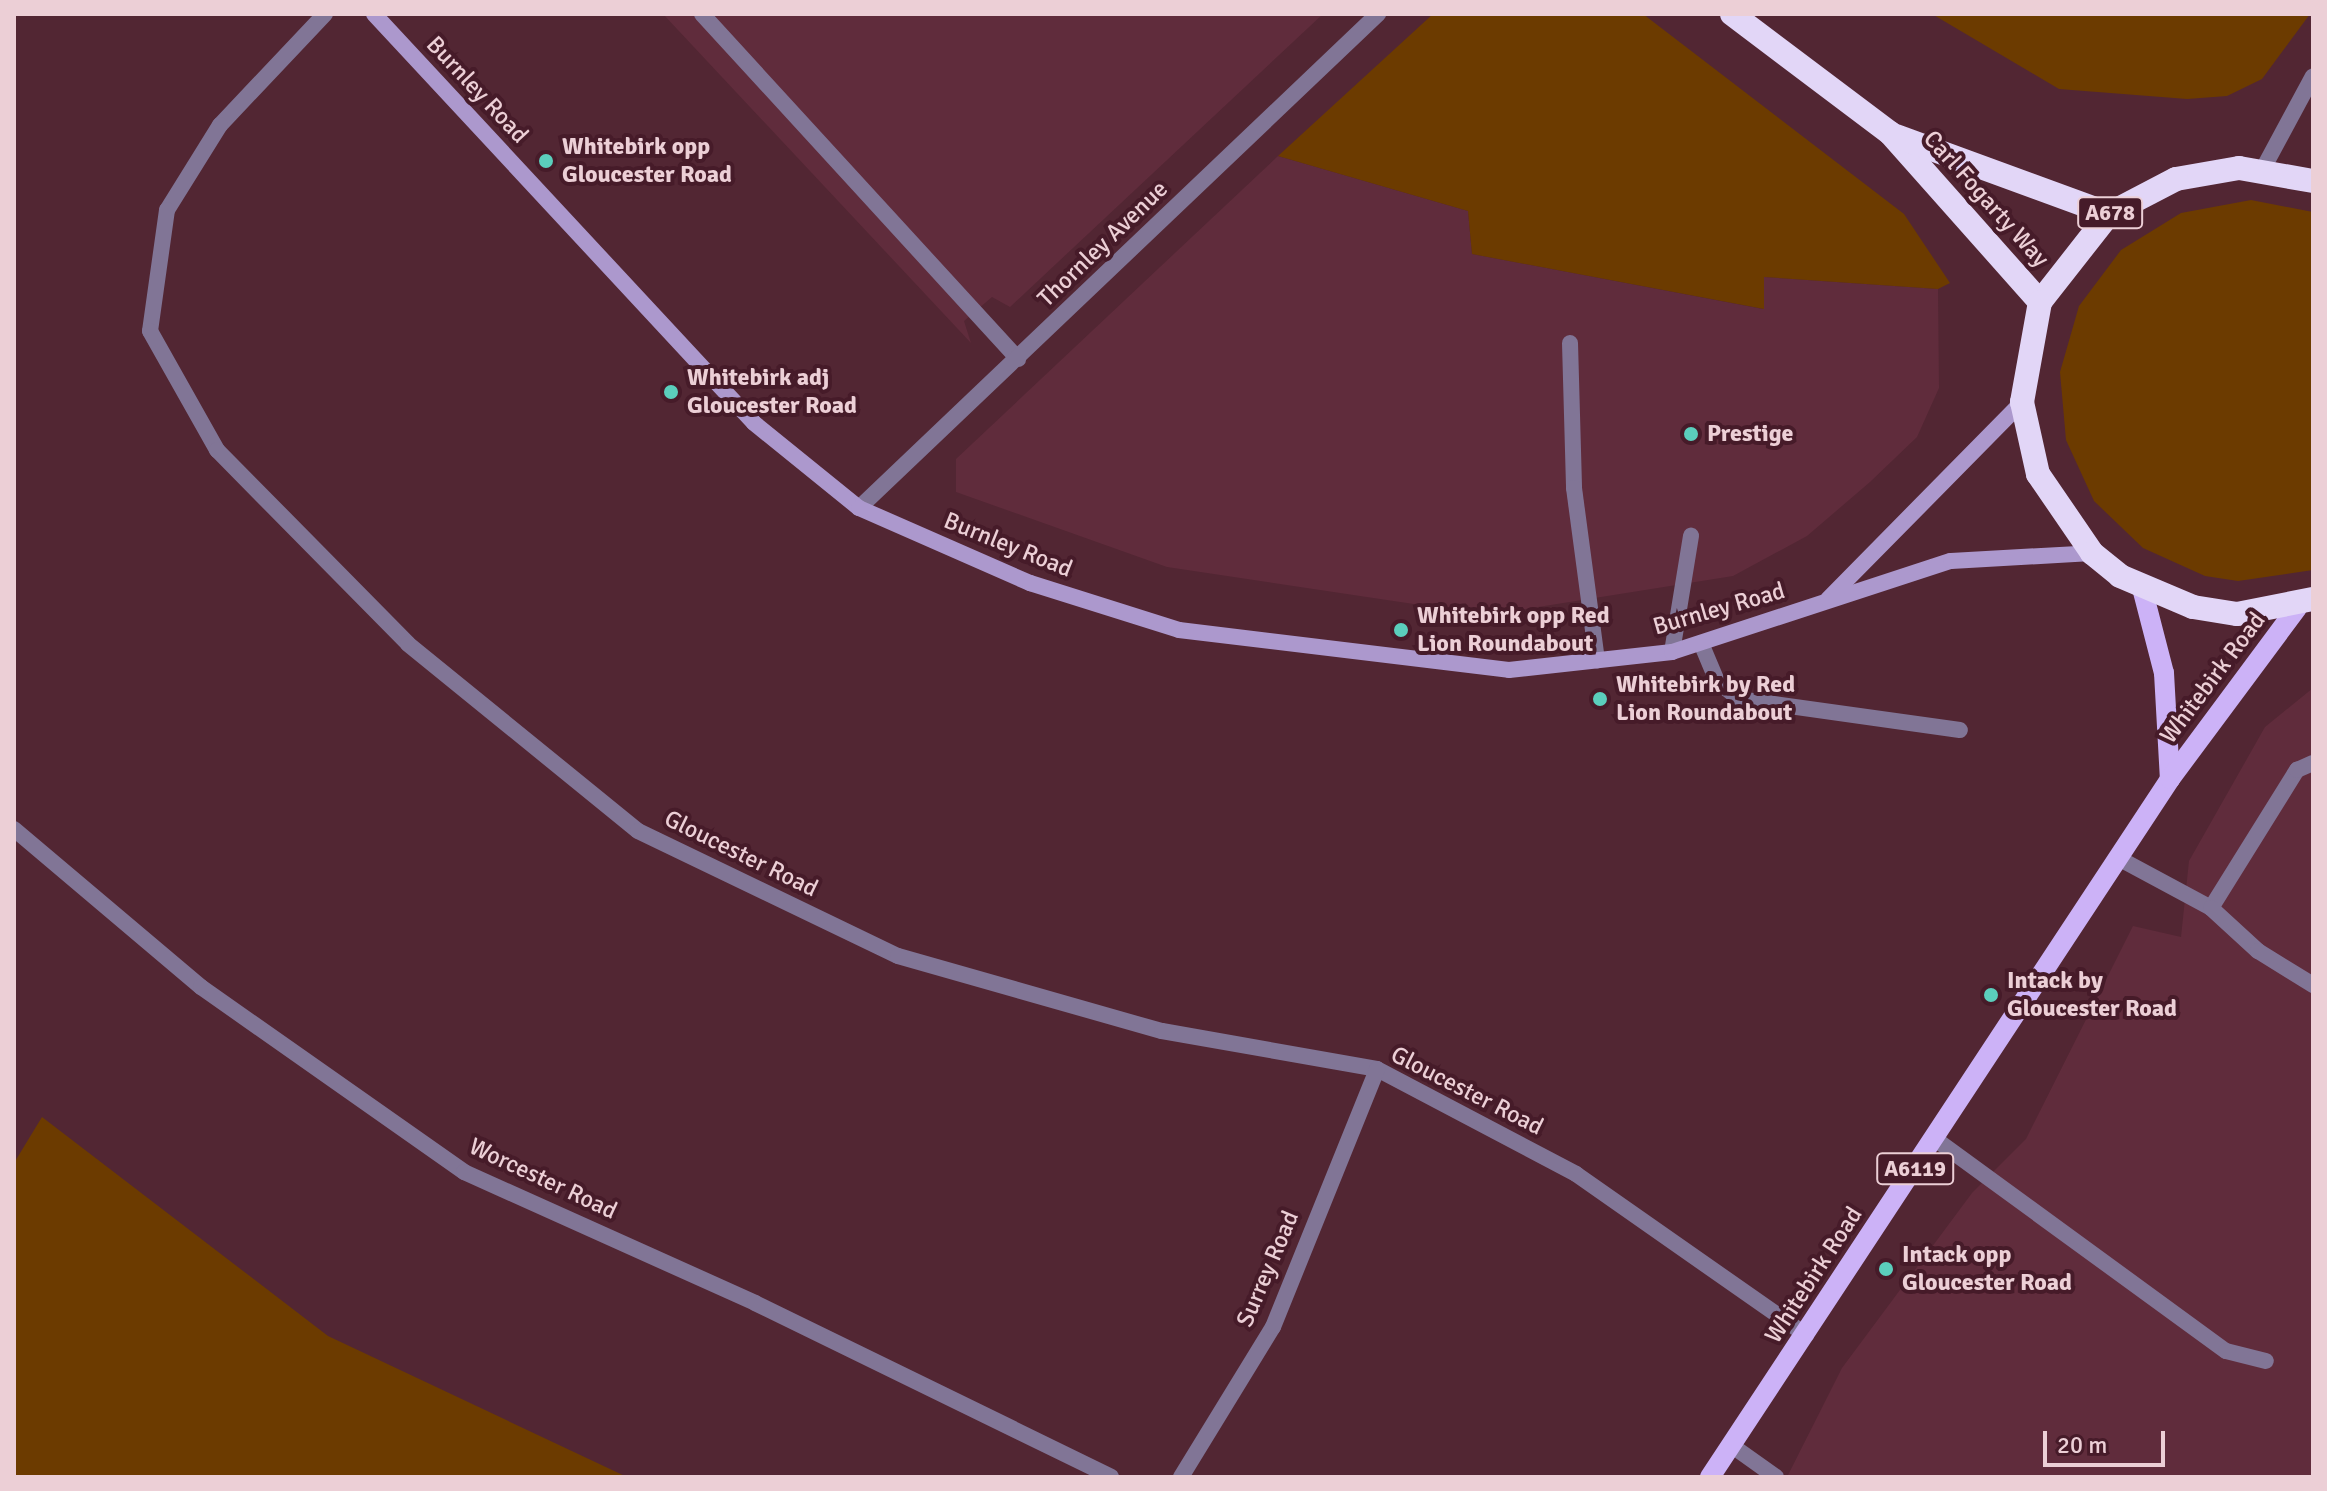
<!DOCTYPE html>
<html>
<head>
<meta charset="utf-8">
<style>
	body { margin:0 }
	#map { position:relative; width:2327px; height:1491px; overflow:hidden; background:#522633; font-family:Signika,sans-serif }
	div>[style] { position:absolute }
	[style*='--x'] { left:calc(var(--x)*1px); top:calc(var(--y)*1px); width:calc(var(--w)*1px); rotate:calc(var(--a)*1deg) }
	.built>* { inset:0; background:#602c3c }
	.green>* { inset:0; background:#6c3b00 }
	.lane>* { height:16px; margin:-8px; padding:0 8px; transform-origin:8px; border-radius:8px; background:#817596 }
	.street>* { height:16px; margin:-8px; padding:0 8px; transform-origin:8px; border-radius:8px; background:#817596 }
	.secondary>* { height:16px; margin:-8px; padding:0 8px; transform-origin:8px; border-radius:8px; background:#ac98cd }
	.primary>* { height:20px; margin:-10px; padding:0 10px; transform-origin:10px; border-radius:10px; background:#ccb2f7 }
	.highway>* { height:24px; margin:-12px; padding:0 12px; transform-origin:12px; border-radius:12px; background:#e2d6f7 }
	.dots>* { width:22px; height:22px; translate:-50% -50%; box-sizing:border-box; border:4px solid #461b29; border-radius:50% }
	span { translate:-50% -50%; white-space:nowrap; text-align:center; line-height:1.15; -webkit-text-stroke:8px #461b29; paint-order:stroke }
	.shield-label span { padding:2px 6px; background:#461b29; border:2px solid; border-radius:6px; -webkit-text-stroke-width:0 }
	.shield-label { font-size:22px; color:#eccfd6; font-weight:700 }
	.street-label { font-size:24px; color:#eccfd6 }
	.poi-label { font-size:24px; color:#eccfd6; font-weight:700 }
	.left { translate:0 -50%; text-align:left }
	.frame { position:absolute; inset:0; border:16px solid #eccfd6; pointer-events:none }
	.scale { position:absolute; left:2043px; top:1431px; width:122px; height:36px; box-sizing:border-box; border:4px solid #eccfd6; border-top:0; padding-left:10px; font-size:24px; line-height:28px; white-space:nowrap; color:#eccfd6; -webkit-text-stroke:6px #461b29; paint-order:stroke }
</style>
</head>
<body>
<div id="map">
	<div class="built">
		<div style="clip-path:polygon(663px 14px,1323px 14px,1010px 307px,992px 297px,964px 321px,971px 343px)"></div>
		<div style="clip-path:polygon(1278px 156px,1468px 211px,1472px 254px,1763px 309px,1764px 277px,1938px 289px,1939px 388px,1917px 437px,1870px 482px,1807px 536px,1733px 576px,1487px 615px,1167px 567px,956px 492px,956px 459px)"></div>
		<div style="clip-path:polygon(2313px 688px,2313px 1477px,1787px 1477px,1842px 1368px,1972px 1193px,2026px 1139px,2133px 926px,2181px 937px,2189px 861px,2265px 727px)"></div>
	</div>
	<div class="green">
		<div style="clip-path:polygon(1433px 14px,1643px 14px,1904px 214px,1950px 283px,1938px 289px,1764px 277px,1764px 309px,1472px 254px,1468px 211px,1278px 156px)"></div>
		<div style="clip-path:polygon(1932px 14px,2310px 14px,2262px 79px,2227px 96px,2187px 99px,2059px 89px)"></div>
		<div style="clip-path:polygon(2251px 200px,2313px 212px,2313px 570px,2238px 581px,2205px 576px,2143px 548px,2094px 501px,2066px 440px,2060px 372px,2079px 306px,2121px 250px,2181px 213px)"></div>
		<div style="clip-path:polygon(42px 1117px,328px 1336px,627px 1477px,14px 1477px,14px 1163px)"></div>
	</div>
	<div class="lane">
		<div style="--x:702;--y:14;--w:468;--a:47.5"></div>
		<div style="--x:2264;--y:167;--w:103;--a:-61.7"></div>
		<div style="--x:1570;--y:343;--w:145;--a:88.4"></div>
		<div style="--x:1574;--y:488;--w:174;--a:82.4"></div>
		<div style="--x:1672;--y:652;--w:118;--a:-80.7"></div>
		<div style="--x:2120;--y:859;--w:103;--a:28.3"></div>
		<div style="--x:2211;--y:908;--w:163;--a:-58.1"></div>
		<div style="--x:2297;--y:770;--w:17;--a:-24"></div>
		<div style="--x:2211;--y:908;--w:64;--a:42.5"></div>
		<div style="--x:2258;--y:951;--w:65;--a:31.7"></div>
		<div style="--x:1935;--y:1139;--w:360;--a:36.1"></div>
		<div style="--x:2226;--y:1351;--w:41;--a:14"></div>
	</div>
	<div class="street">
		<div style="--x:325;--y:14;--w:153;--a:133.4"></div>
		<div style="--x:220;--y:125;--w:100;--a:121.9"></div>
		<div style="--x:167;--y:210;--w:122;--a:98"></div>
		<div style="--x:150;--y:331;--w:137;--a:60.6"></div>
		<div style="--x:217;--y:450;--w:272;--a:45.4"></div>
		<div style="--x:408;--y:644;--w:296;--a:39.1"></div>
		<div style="--x:638;--y:831;--w:288;--a:25.7"></div>
		<div style="--x:898;--y:956;--w:274;--a:15.9"></div>
		<div style="--x:1162;--y:1031;--w:218;--a:10"></div>
		<div style="--x:1377;--y:1069;--w:225;--a:27.8"></div>
		<div style="--x:1576;--y:1174;--w:281;--a:35"></div>
		<div style="--x:859;--y:508;--w:717;--a:-43.59"></div>
		<div style="--x:1701;--y:643;--w:41;--a:67.2"></div>
		<div style="--x:1717;--y:681;--w:28;--a:39"></div>
		<div style="--x:1739;--y:699;--w:223;--a:8"></div>
		<div style="--x:14;--y:829;--w:245;--a:40.2"></div>
		<div style="--x:201;--y:987;--w:322;--a:35.1"></div>
		<div style="--x:464;--y:1172;--w:319;--a:24.2"></div>
		<div style="--x:755;--y:1303;--w:396;--a:26"></div>
		<div style="--x:1731;--y:1445;--w:55;--a:35.4"></div>
		<div style="--x:1181;--y:1477;--w:176;--a:-58.5"></div>
		<div style="--x:1273;--y:1327;--w:278;--a:-68"></div>
	</div>
	<div class="secondary">
		<div style="--x:374;--y:14;--w:558;--a:47.1"></div>
		<div style="--x:754;--y:423;--w:135;--a:39"></div>
		<div style="--x:859;--y:508;--w:187;--a:23.7"></div>
		<div style="--x:1030;--y:583;--w:156;--a:17.5"></div>
		<div style="--x:1179;--y:630;--w:332;--a:6.9"></div>
		<div style="--x:1509;--y:670;--w:164;--a:-6.3"></div>
		<div style="--x:1672;--y:652;--w:293;--a:-18.1"></div>
		<div style="--x:1951;--y:561;--w:141;--a:-3.2"></div>
		<div style="--x:1828;--y:599;--w:276;--a:-45.4"></div>
	</div>
	<div class="primary">
		<div style="--x:2142;--y:588;--w:88;--a:75.5"></div>
		<div style="--x:2164;--y:673;--w:106;--a:86.8"></div>
		<div style="--x:1710;--y:1477;--w:836;--a:-56.61"></div>
		<div style="--x:2170;--y:779;--w:213;--a:-53.4"></div>
	</div>
	<div class="highway">
		<div style="--x:1732;--y:14;--w:198;--a:37"></div>
		<div style="--x:1890;--y:133;--w:226;--a:48.4"></div>
		<div style="--x:1896;--y:136;--w:227;--a:20.1"></div>
		<div style="--x:2313;--y:181;--w:75;--a:-170"></div>
		<div style="--x:2239;--y:168;--w:64;--a:170.1"></div>
		<div style="--x:2176;--y:179;--w:76;--a:152.4"></div>
		<div style="--x:2109;--y:214;--w:112;--a:128.1"></div>
		<div style="--x:2040;--y:302;--w:102;--a:100.2"></div>
		<div style="--x:2022;--y:402;--w:74;--a:77.5"></div>
		<div style="--x:2038;--y:474;--w:96;--a:55.6"></div>
		<div style="--x:2092;--y:553;--w:36;--a:39"></div>
		<div style="--x:2120;--y:576;--w:79;--a:23"></div>
		<div style="--x:2193;--y:607;--w:45;--a:9"></div>
		<div style="--x:2237;--y:614;--w:77;--a:-11.2"></div>
	</div>
	<div class="dots">
		<div style="left:546px;top:161px;background:#5bcebc"></div>
		<div style="left:671px;top:392px;background:#5bcebc"></div>
		<div style="left:1691px;top:434px;background:#5bcebc"></div>
		<div style="left:1401px;top:630px;background:#5bcebc"></div>
		<div style="left:1600px;top:699px;background:#5bcebc"></div>
		<div style="left:1991px;top:995px;background:#5bcebc"></div>
		<div style="left:1886px;top:1269px;background:#5bcebc"></div>
	</div>
	<div class="shield-label">
		<span style="left:2110px;top:213px">A678</span>
		<span style="left:1915px;top:1169px">A6119</span>
	</div>
	<div class="street-label">
		<span style="left:477px;top:90px;rotate:47deg">Burnley Road</span>
		<span style="left:1986px;top:199px;rotate:48deg">Carl Fogarty Way</span>
		<span style="left:1103px;top:244px;rotate:-44deg">Thornley Avenue</span>
		<span style="left:1008px;top:545px;rotate:22deg">Burnley Road</span>
		<span style="left:1719px;top:609px;rotate:-16deg">Burnley Road</span>
		<span style="left:2213px;top:678px;rotate:-53deg">Whitebirk Road</span>
		<span style="left:741px;top:854px;rotate:26deg">Gloucester Road</span>
		<span style="left:1467px;top:1091px;rotate:27deg">Gloucester Road</span>
		<span style="left:543px;top:1179px;rotate:25deg">Worcester Road</span>
		<span style="left:1268px;top:1269px;rotate:-67deg">Surrey Road</span>
		<span style="left:1814px;top:1275px;rotate:-57deg">Whitebirk Road</span>
	</div>
	<div class="poi-label">
		<span class="left" style="left:562px;top:161px">Whitebirk opp<br>Gloucester Road</span>
		<span class="left" style="left:687px;top:392px">Whitebirk adj<br>Gloucester Road</span>
		<span class="left" style="left:1707px;top:434px">Prestige</span>
		<span class="left" style="left:1417px;top:630px">Whitebirk opp Red<br>Lion Roundabout</span>
		<span class="left" style="left:1616px;top:699px">Whitebirk by Red<br>Lion Roundabout</span>
		<span class="left" style="left:2007px;top:995px">Intack by<br>Gloucester Road</span>
		<span class="left" style="left:1902px;top:1269px">Intack opp<br>Gloucester Road</span>
	</div>
	<div class="frame"></div>
	<div class="scale">20 m</div>
</div>
</body>
</html>
